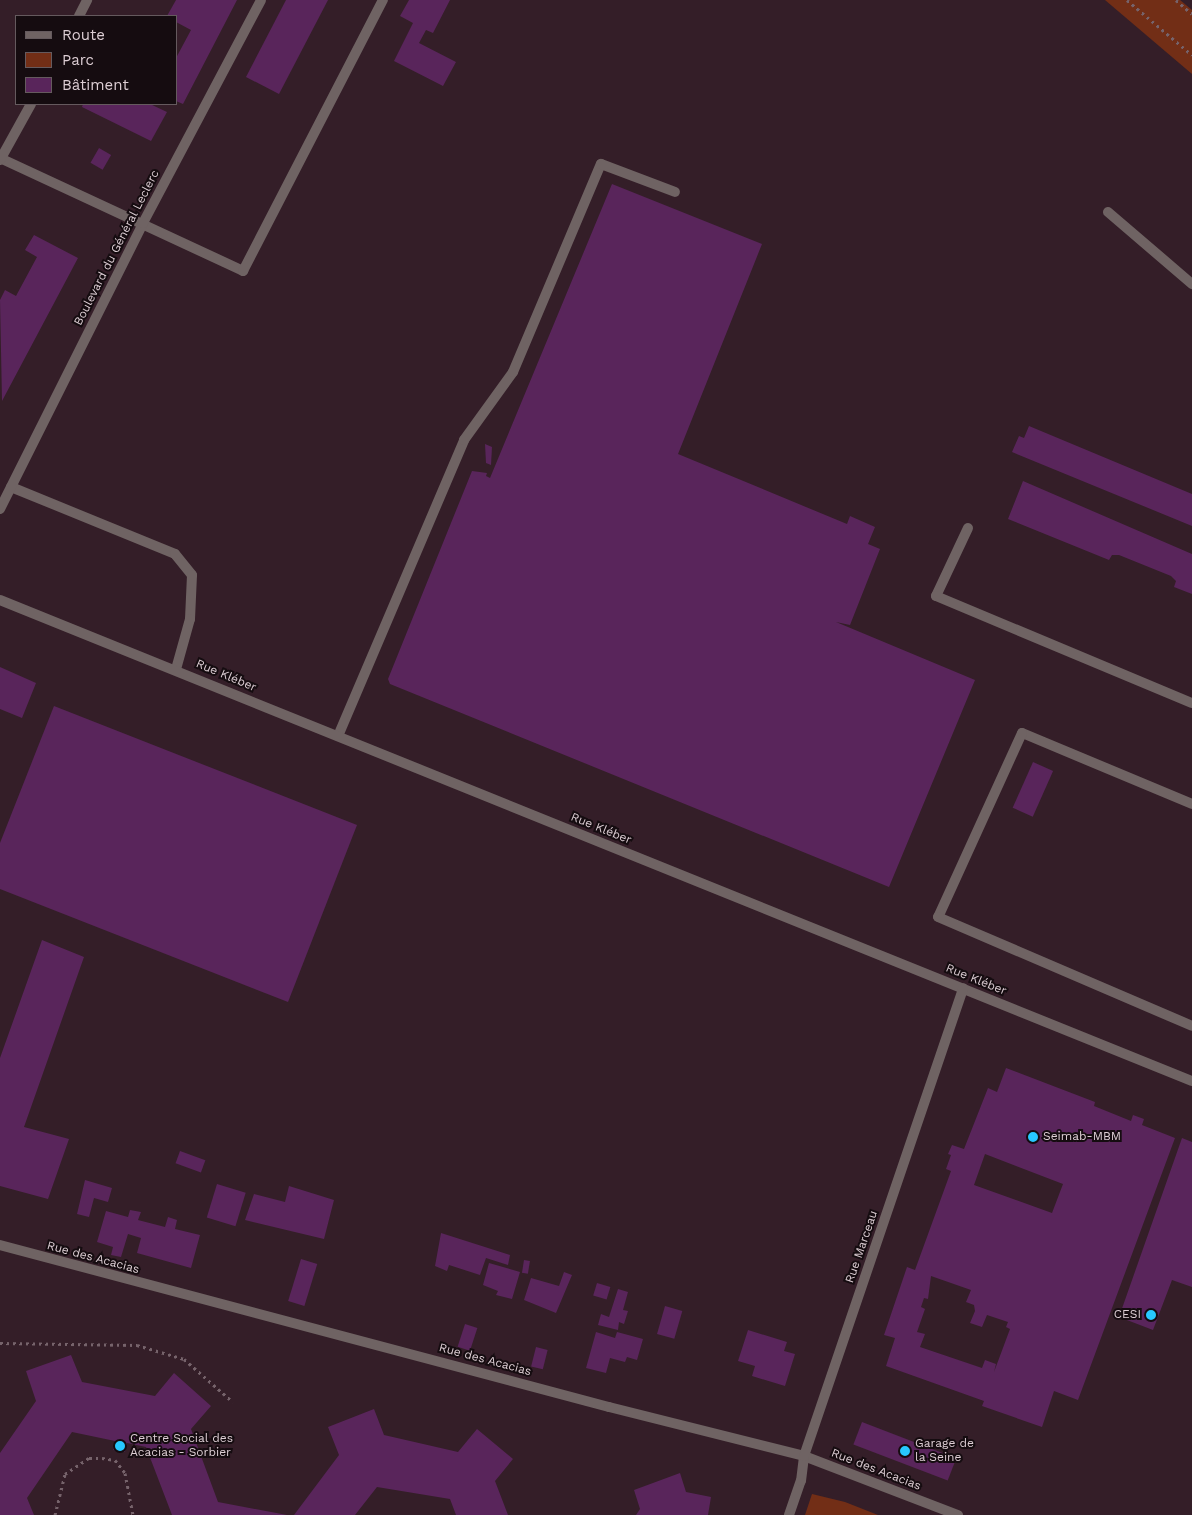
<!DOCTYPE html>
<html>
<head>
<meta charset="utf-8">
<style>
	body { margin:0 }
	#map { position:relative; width:1192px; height:1515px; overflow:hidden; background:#341e28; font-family:"Work Sans",sans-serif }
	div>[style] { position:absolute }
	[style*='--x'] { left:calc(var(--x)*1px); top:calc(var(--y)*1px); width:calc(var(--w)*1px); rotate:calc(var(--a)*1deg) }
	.green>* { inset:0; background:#722e16 }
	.building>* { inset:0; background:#59255b; transform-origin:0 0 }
	.path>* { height:3px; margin-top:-1.5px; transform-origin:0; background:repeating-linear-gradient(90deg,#76636b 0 2.5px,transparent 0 6.5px) }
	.lane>* { height:10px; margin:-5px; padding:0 5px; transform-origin:5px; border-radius:5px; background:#6f6363 }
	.street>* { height:10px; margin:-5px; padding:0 5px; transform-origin:5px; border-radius:5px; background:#6f6363 }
	.dots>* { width:14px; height:14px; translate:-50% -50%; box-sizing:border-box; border:2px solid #150c10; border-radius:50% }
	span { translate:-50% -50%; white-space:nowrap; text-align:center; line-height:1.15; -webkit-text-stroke:4px #150c10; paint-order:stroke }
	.street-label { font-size:12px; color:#ddced4 }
	.poi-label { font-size:12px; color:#ddced4 }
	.left { translate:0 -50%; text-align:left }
	.right { translate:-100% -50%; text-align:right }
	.legend { position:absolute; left:15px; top:15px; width:162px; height:90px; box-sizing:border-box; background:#150c10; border:1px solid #655a5e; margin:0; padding:6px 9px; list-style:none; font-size:15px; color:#ddced4 }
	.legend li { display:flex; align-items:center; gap:10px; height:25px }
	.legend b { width:25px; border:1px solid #655a5e }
</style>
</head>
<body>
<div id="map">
	<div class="green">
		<div style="clip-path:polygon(1105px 0,1180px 0,1192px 10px,1192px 74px)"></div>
		<div style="clip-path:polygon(812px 1494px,845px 1502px,878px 1515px,805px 1515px)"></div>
	</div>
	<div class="building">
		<div style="clip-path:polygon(176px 0,237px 0,183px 104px,176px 101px,176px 58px,191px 30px,176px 22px,176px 16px,167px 16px)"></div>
		<div style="clip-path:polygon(286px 0,328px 0,279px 94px,246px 77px)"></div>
		<div style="clip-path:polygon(409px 0,450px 0,433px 33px,426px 30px,419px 43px,456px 62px,443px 86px,394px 61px,413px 23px,400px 16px)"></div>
		<div style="clip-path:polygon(83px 104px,150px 104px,167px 112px,151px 141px,82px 107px)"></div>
		<div style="left:99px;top:148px;width:14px;height:17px;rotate:30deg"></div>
		<div style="clip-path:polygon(612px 184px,762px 244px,678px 454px,847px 524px,850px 516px,875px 527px,868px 544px,880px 549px,850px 625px,836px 622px,975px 680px,889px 887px,390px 684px,388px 679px,472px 471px,487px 473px,486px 476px,490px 478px)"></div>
		<div style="clip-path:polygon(34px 235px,78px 258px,2px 401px,0 300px,5px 290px,16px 296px,37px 257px,25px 250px)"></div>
		<div style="clip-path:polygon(1029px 426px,1192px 494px,1192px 526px,1012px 452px,1019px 436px,1024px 438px)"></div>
		<div style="clip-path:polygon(485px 444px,492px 447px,491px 465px,486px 463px)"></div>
		<div style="clip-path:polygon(1023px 481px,1192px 554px,1192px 594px,1174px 587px,1176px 581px,1171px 576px,1119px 555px,1112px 555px,1109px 560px,1008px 519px)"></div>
		<div style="clip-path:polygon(0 667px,36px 683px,22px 718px,0 709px)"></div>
		<div style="clip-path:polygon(54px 706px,357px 825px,288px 1002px,0 889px,0 843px)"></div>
		<div style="left:1033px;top:762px;width:22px;height:50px;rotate:24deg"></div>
		<div style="clip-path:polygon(42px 940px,84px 957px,24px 1127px,69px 1139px,48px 1199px,0 1186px,0 1058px)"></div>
		<div style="clip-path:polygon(evenodd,1006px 1068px,1095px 1102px,1094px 1106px,1131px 1121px,1133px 1115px,1144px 1119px,1142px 1125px,1175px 1138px,1078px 1400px,1054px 1391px,1042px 1427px,982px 1406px,984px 1401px,886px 1366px,895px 1338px,884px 1335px,907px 1267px,915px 1270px,951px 1171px,946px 1169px,951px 1155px,948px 1154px,952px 1145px,964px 1149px,988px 1088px,997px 1092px,1006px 1068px,985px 1154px,1063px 1184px,1052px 1213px,974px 1185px,985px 1154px,1006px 1068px,931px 1276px,971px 1290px,966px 1302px,974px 1305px,975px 1311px,970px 1323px,982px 1327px,987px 1315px,1008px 1322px,1006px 1327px,1010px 1329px,994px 1372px,996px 1364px,985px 1360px,982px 1368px,920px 1347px,925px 1334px,917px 1332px,925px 1309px,921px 1307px,924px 1298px,928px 1299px,931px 1276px)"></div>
		<div style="clip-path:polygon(1182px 1138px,1192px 1142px,1192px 1287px,1172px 1280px,1153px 1330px,1119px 1317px)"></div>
		<div style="left:180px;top:1151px;width:27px;height:13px;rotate:20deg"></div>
		<div style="clip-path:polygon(85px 1180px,112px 1188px,108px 1202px,94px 1198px,89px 1217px,77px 1214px)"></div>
		<div style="left:217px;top:1184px;width:30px;height:35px;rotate:17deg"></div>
		<div style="clip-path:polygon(289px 1186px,334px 1200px,324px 1239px,245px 1220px,254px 1194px,285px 1202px)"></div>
		<div style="clip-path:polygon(130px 1210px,141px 1212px,138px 1220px,165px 1227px,168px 1217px,177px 1220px,175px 1229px,200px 1235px,191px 1268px,137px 1253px,141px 1238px,128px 1234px,121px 1257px,111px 1255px,113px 1247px,97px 1242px,106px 1211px,128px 1217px)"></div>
		<div style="clip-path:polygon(441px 1233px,510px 1255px,508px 1265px,486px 1258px,480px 1275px,449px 1265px,447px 1271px,435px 1266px)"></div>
		<div style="left:301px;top:1259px;width:17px;height:44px;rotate:17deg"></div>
		<div style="left:524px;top:1260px;width:6px;height:13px;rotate:9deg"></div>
		<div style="clip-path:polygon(489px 1263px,520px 1272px,512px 1299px,496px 1295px,498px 1291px,483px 1285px)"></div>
		<div style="clip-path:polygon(564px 1272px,572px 1275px,556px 1313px,524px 1300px,531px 1278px,559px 1286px)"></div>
		<div style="left:597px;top:1283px;width:14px;height:13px;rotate:17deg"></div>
		<div style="clip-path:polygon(618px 1289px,628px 1292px,623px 1310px,628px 1311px,624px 1324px,619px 1322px,618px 1330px,598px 1325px,601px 1314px,609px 1317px)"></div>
		<div style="left:665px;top:1306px;width:18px;height:29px;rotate:16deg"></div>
		<div style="left:465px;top:1324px;width:13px;height:24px;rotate:18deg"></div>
		<div style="clip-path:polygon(748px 1330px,787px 1342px,784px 1351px,795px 1354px,785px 1386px,752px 1376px,755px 1366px,738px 1361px)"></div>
		<div style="clip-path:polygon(596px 1332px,615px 1338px,617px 1332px,643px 1339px,637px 1360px,627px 1357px,625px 1362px,610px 1358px,606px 1373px,586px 1368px)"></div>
		<div style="left:536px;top:1347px;width:12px;height:20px;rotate:14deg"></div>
		<div style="clip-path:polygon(71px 1355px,82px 1382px,155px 1396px,174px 1373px,211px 1406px,191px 1429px,218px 1502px,287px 1515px,172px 1515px,146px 1447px,127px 1443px,125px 1452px,113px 1450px,115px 1441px,72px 1432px,27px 1498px,34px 1515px,0 1515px,0 1453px,36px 1401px,26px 1371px)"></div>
		<div style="clip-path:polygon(374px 1409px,384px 1435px,458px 1452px,477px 1429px,513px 1459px,495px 1481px,508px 1515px,456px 1515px,450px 1499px,377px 1487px,355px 1515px,294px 1515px,339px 1455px,328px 1427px)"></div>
		<div style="left:862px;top:1422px;width:101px;height:24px;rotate:21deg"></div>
		<div style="clip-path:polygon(680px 1473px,686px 1492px,711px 1497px,708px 1515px,636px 1515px,640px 1509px,634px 1490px)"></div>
	</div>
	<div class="path">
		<div style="--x:1127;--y:0;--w:85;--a:40.2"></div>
		<div style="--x:1176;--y:0;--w:21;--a:41"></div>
		<div style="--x:0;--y:1343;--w:137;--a:0.8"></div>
		<div style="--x:137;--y:1345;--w:49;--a:16.6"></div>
		<div style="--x:184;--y:1359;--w:65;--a:41.3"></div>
		<div style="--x:55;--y:1515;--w:42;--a:-76.3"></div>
		<div style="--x:65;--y:1474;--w:29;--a:-34"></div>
		<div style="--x:89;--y:1458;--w:13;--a:0"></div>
		<div style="--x:102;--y:1458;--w:13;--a:9"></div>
		<div style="--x:115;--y:1460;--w:16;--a:52"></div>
		<div style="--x:125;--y:1473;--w:43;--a:79.2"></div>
	</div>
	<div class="lane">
		<div style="--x:79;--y:16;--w:18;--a:-63"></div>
		<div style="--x:2;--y:159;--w:266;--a:24.9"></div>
		<div style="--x:243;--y:271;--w:305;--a:-62.7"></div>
		<div style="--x:0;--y:160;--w:64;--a:-61"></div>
		<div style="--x:1108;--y:212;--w:111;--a:40.6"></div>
		<div style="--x:11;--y:487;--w:177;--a:22.2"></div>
		<div style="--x:175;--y:554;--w:27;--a:51"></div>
		<div style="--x:192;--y:575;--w:44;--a:92.6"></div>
		<div style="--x:190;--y:619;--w:52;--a:105.6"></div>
		<div style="--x:968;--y:528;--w:75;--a:115.2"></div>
		<div style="--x:936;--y:596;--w:277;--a:22.7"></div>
		<div style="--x:338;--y:736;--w:322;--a:-66.9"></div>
		<div style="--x:464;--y:440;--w:84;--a:-54.2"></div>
		<div style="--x:513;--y:372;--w:226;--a:-67.1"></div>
		<div style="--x:601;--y:164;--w:79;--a:20.7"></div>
		<div style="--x:1192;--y:804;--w:184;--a:-157.3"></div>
		<div style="--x:1022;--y:733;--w:202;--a:114.5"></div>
		<div style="--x:938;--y:917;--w:276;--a:23.2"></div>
	</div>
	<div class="street">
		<div style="--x:0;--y:509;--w:320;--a:-63.4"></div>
		<div style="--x:143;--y:223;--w:252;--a:-62.1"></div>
		<div style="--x:0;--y:600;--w:1285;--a:21.98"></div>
		<div style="--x:0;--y:1245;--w:630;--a:14.9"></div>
		<div style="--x:609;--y:1407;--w:201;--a:14.1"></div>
		<div style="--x:804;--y:1456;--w:165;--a:21"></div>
		<div style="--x:789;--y:1515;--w:36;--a:-71"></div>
		<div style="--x:801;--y:1481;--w:25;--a:-83"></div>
		<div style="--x:804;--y:1456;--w:494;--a:-71.2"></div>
	</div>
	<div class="dots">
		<div style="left:1033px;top:1137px;background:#27c8ff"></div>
		<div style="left:1151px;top:1315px;background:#27c8ff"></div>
		<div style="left:120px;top:1446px;background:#27c8ff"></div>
		<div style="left:905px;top:1451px;background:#27c8ff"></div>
	</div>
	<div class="street-label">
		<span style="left:117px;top:248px;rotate:-63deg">Boulevard du Général Leclerc</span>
		<span style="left:226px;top:676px;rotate:23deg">Rue Kléber</span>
		<span style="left:601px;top:829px;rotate:22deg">Rue Kléber</span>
		<span style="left:976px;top:980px;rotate:22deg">Rue Kléber</span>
		<span style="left:862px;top:1247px;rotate:-71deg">Rue Marceau</span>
		<span style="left:93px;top:1258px;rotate:15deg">Rue des Acacias</span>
		<span style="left:485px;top:1360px;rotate:15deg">Rue des Acacias</span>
		<span style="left:876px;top:1470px;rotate:21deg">Rue des Acacias</span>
	</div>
	<div class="poi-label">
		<span class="left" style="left:1043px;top:1137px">Seimab-MBM</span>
		<span class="right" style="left:1141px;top:1315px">CESI</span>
		<span class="left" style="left:130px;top:1446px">Centre Social des<br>Acacias - Sorbier</span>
		<span class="left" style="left:915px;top:1451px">Garage de<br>la Seine</span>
	</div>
	<ul class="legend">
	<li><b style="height:6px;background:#6f6363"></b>Route</li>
	<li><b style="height:14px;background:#722e16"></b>Parc</li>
	<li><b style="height:14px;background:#59255b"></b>Bâtiment</li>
	</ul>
</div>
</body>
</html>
